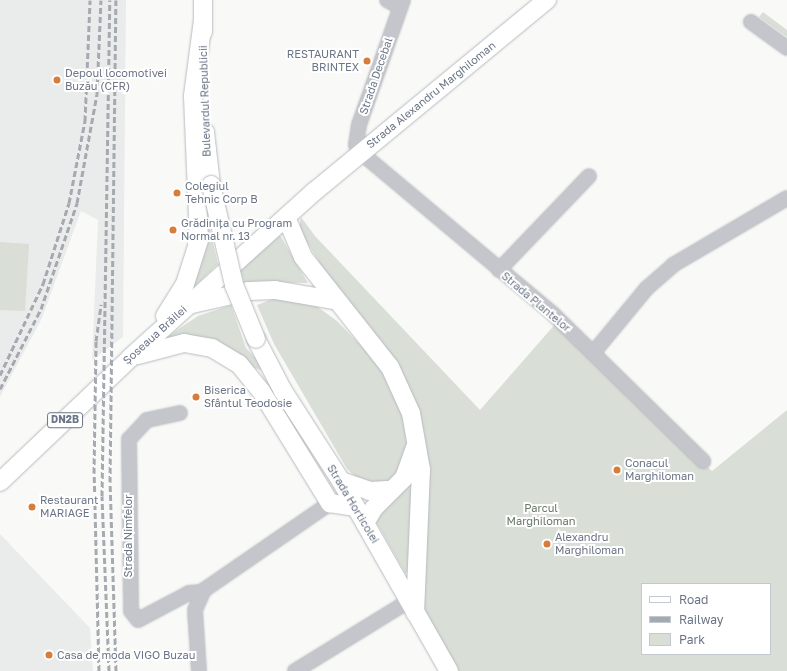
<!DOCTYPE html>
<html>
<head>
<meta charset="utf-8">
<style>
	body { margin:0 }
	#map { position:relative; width:787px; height:671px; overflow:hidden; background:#f9faf8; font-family:"Golos Text",sans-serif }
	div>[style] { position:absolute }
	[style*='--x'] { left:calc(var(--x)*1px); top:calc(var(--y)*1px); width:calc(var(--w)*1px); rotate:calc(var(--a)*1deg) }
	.built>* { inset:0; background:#eaebeb }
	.green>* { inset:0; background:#d9ded7 }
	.roads { filter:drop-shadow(0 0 1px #b7babf) drop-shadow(0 0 1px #b7babf) }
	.minor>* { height:14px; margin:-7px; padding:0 7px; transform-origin:7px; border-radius:7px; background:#c4c6cb }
	.major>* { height:18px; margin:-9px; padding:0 9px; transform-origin:9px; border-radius:9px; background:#fff }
	.rail>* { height:3px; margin-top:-1.5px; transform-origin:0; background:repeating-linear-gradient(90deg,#a5a9b0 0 6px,transparent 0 9px) }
	.bridges { filter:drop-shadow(0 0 1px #b7babf) drop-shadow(0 0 1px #b7babf) }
	.major-bridge>* { height:18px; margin:-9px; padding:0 9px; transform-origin:9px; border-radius:9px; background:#fff }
	.dots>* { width:11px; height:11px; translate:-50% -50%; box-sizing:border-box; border:2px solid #fff; border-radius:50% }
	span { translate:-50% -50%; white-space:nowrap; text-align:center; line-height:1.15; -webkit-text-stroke:4px #fff; paint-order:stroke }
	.shield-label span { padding:1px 3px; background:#fff; border:1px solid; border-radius:3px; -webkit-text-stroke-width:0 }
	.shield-label { font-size:10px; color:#6b7586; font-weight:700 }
	.poi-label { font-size:11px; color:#6b7586 }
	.right { translate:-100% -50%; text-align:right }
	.left { translate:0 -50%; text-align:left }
	.street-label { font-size:11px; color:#6b7586 }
	.park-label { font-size:11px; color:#667965 }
	.legend { position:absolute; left:641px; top:583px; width:130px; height:72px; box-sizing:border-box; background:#fff; border:1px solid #c4c8cf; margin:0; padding:5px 7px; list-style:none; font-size:12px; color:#6b7586 }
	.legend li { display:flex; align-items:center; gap:8px; height:20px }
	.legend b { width:20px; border:1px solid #c4c8cf }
</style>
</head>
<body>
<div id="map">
	<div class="built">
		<div style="clip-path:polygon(0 0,126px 0,123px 337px,92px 360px,98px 220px,81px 211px,42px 318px,0 397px)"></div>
		<div style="clip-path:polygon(0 534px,90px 628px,93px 671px,0 671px)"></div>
	</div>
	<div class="green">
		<div style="clip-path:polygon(763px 12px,787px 30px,787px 37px,759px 17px)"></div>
		<div style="clip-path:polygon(206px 213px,218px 264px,192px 289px)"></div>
		<div style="clip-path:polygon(evenodd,301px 217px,315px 236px,480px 410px,557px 322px,712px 471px,787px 410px,787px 671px,449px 671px,421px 623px,411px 413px,299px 229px,301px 217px,642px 584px,770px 584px,770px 654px,642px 654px,642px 584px)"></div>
		<div style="clip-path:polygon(280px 235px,308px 283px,244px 282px,240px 269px)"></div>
		<div style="clip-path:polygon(0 242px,29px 244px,25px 311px,0 310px)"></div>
		<div style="clip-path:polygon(273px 299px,315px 305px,337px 321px,380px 365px,402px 404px,408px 450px,405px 469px,388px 485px,360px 481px,347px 469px,274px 344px,257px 305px)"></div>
		<div style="clip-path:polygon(231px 305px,246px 348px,268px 371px,268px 378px,262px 371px,185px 338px,165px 338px,198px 316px)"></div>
		<div style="clip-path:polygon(414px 478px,408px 573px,405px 573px,374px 518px)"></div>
	</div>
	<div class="roads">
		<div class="minor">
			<div style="--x:387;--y:0;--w:15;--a:28"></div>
			<div style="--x:403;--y:0;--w:133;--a:109.4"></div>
			<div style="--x:359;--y:125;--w:20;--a:99"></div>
			<div style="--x:356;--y:145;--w:8;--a:60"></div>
			<div style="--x:360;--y:152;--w:253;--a:40"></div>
			<div style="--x:554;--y:315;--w:209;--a:44.4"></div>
			<div style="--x:751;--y:22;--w:44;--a:35.8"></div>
			<div style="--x:499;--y:270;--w:130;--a:-46.2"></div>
			<div style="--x:594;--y:352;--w:83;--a:-50.4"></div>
			<div style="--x:647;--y:288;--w:35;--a:-41"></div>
			<div style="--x:673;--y:265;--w:132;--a:-30.4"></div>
			<div style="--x:180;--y:413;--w:34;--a:168"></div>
			<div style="--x:147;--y:420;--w:26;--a:133"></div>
			<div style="--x:129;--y:439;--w:172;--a:89.3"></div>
			<div style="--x:131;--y:611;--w:11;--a:52"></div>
			<div style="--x:138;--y:620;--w:58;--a:-27.9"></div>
			<div style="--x:189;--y:593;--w:13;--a:-4"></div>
			<div style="--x:199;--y:671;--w:61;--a:-93.8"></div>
			<div style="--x:195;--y:610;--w:22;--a:-66"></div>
			<div style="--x:204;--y:590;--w:153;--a:-34.6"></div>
			<div style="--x:295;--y:671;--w:134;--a:-31.6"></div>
		</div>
		<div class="major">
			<div style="--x:203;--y:0;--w:32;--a:90"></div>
			<div style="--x:205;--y:132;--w:53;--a:83.5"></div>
			<div style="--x:286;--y:217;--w:43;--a:67"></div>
			<div style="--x:303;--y:257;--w:140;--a:51.7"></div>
			<div style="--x:390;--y:367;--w:51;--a:65.5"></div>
			<div style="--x:411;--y:413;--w:58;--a:80"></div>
			<div style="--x:421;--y:470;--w:143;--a:92.4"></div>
			<div style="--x:192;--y:304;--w:58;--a:-12.8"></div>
			<div style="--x:249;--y:291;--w:26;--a:-2"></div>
			<div style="--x:275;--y:290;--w:60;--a:9.6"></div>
			<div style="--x:165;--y:316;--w:38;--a:-58"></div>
			<div style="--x:185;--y:284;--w:46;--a:-72.3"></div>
			<div style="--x:199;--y:240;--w:144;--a:-92.4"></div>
			<div style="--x:193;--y:96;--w:77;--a:-82.5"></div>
			<div style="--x:256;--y:339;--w:59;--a:62.6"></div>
			<div style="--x:283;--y:391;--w:107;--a:57.2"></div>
			<div style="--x:341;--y:481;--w:219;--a:60.4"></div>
			<div style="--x:138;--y:355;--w:48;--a:-14.6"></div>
			<div style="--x:184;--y:343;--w:28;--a:10"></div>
			<div style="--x:212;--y:348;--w:31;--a:31"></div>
			<div style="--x:239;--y:364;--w:35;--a:51"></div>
			<div style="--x:261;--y:391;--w:132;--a:58.4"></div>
			<div style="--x:330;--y:503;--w:26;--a:9"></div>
			<div style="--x:341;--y:481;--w:31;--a:19"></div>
			<div style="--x:370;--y:491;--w:22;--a:-3"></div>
			<div style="--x:0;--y:482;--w:180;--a:-43.6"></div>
			<div style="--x:130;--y:358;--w:249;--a:-42.1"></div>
			<div style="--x:315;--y:191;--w:301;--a:-39.5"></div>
			<div style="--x:365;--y:523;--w:17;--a:-59"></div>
			<div style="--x:374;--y:508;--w:42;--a:-45"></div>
			<div style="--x:404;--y:478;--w:32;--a:-70"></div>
		</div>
	</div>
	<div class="rail">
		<div style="--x:0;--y:375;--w:101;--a:-64.7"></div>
		<div style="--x:43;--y:284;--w:85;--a:-72.2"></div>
		<div style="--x:69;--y:203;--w:84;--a:-79"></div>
		<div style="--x:85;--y:121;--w:121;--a:-87.6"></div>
		<div style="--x:0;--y:389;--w:90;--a:-62.9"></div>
		<div style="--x:41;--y:309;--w:112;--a:-71.2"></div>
		<div style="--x:77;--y:203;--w:111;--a:-79.6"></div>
		<div style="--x:97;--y:94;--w:94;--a:-87.6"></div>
		<div style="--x:99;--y:671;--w:198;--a:-91.4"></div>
		<div style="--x:94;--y:473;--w:132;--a:-89.1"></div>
		<div style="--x:96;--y:341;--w:37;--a:-82"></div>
		<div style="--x:109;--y:671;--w:175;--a:-92.3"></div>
		<div style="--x:102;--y:496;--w:496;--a:-89.1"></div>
		<div style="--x:116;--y:671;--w:189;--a:-91.8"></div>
		<div style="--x:110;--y:482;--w:482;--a:-89.3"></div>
	</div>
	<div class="bridges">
		<div class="major-bridge">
			<div style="--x:211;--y:185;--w:103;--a:77"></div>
			<div style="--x:234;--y:285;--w:58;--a:67.8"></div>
		</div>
	</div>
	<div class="dots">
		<div style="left:367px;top:61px;background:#d77c3a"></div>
		<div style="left:57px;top:80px;background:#d77c3a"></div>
		<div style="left:177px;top:193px;background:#d77c3a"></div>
		<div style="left:173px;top:230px;background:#d77c3a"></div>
		<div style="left:196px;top:397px;background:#d77c3a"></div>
		<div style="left:617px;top:470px;background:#d77c3a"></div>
		<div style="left:32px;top:507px;background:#d77c3a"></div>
		<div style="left:547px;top:544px;background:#d77c3a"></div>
		<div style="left:49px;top:655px;background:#d77c3a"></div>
	</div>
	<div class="shield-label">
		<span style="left:65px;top:420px">DN2B</span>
	</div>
	<div class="poi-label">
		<span class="right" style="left:359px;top:61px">RESTAURANT<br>BRINTEX</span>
		<span class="left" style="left:65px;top:80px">Depoul locomotivei<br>Buzău (CFR)</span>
		<span class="left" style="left:185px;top:193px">Colegiul<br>Tehnic Corp B</span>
		<span class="left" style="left:181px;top:230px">Grădinița cu Program<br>Normal nr. 13</span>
		<span class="left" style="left:204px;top:397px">Biserica<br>Sfântul Teodosie</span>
		<span class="left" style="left:625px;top:470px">Conacul<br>Marghiloman</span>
		<span class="left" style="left:40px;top:507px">Restaurant<br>MARIAGE</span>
		<span class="left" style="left:555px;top:544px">Alexandru<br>Marghiloman</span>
		<span class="left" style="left:57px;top:655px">Casa de moda VIGO Buzau</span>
	</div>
	<div class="street-label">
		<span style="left:376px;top:76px;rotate:-71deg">Strada Decebal</span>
		<span style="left:431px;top:95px;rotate:-39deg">Strada Alexandru Marghiloman</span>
		<span style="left:205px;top:101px;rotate:-92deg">Bulevardul Republicii</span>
		<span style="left:536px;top:302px;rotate:40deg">Strada Plantelor</span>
		<span style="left:155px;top:335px;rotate:-42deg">Șoseaua Brăilei</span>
		<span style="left:353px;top:504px;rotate:59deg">Strada Horticolei</span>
		<span style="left:128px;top:536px;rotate:-90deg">Strada Nimfelor</span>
	</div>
	<div class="park-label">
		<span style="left:541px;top:515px">Parcul<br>Marghiloman</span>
	</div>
	<ul class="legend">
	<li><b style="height:5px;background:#fff"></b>Road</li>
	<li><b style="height:5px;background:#a5a9b0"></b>Railway</li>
	<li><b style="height:11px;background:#d9ded7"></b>Park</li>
	</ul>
</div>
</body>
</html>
